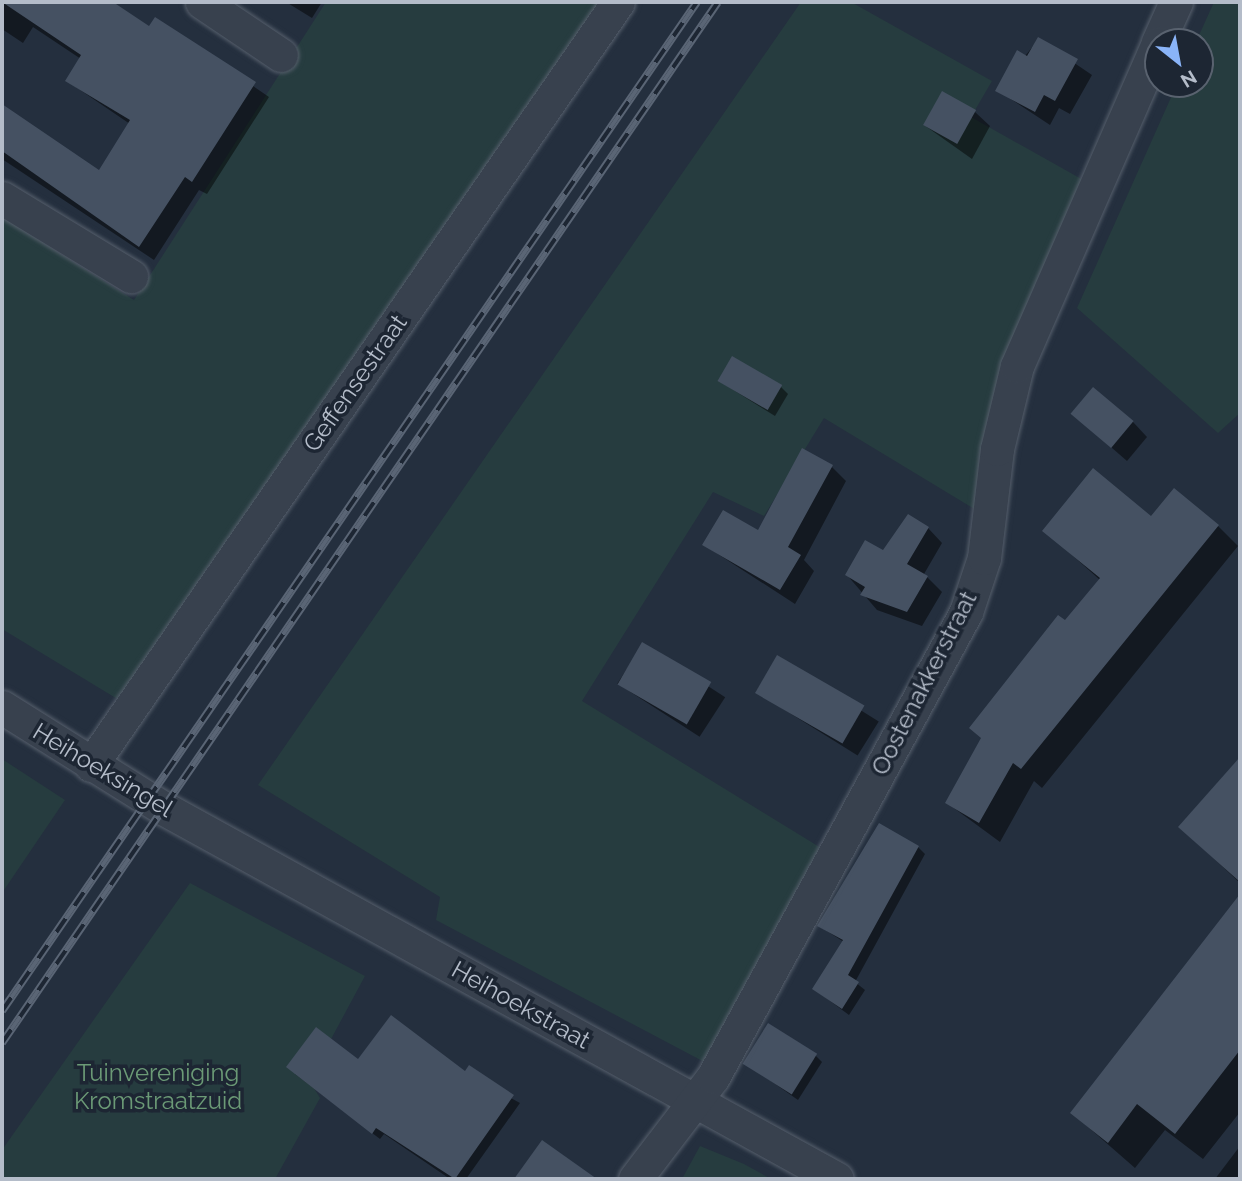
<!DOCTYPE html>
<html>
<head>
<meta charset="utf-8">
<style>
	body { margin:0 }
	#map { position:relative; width:1242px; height:1181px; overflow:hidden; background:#242f3e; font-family:Raleway,sans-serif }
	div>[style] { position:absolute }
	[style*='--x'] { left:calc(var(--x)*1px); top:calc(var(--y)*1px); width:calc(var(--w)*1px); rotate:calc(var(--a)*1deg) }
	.green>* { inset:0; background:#263c3f }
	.shadow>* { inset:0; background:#0007; transform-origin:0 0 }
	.building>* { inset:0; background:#455162; transform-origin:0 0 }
	.roads { filter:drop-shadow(0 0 2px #565f6c) drop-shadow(0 0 2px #565f6c) }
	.minor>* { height:33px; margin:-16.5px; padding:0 16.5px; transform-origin:16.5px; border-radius:16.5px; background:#38414e }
	.rail>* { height:8px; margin-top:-4px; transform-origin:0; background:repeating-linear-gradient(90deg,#1d2633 0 16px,#5a6575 0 32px); box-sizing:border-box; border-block:2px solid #5a6575 }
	span { translate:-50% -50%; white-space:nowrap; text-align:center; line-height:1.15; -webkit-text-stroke:7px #1d2633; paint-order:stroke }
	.street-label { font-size:24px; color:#b4bcc9 }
	.park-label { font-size:24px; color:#6b9a76 }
	.frame { position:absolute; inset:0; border:4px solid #b4bcc9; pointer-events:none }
	.north { position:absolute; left:1144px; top:28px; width:70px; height:70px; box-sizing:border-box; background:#1d2633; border:2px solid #59626f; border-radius:50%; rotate:149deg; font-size:19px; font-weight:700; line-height:28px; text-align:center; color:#b4bcc9 }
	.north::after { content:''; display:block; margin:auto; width:24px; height:32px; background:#8ab4f8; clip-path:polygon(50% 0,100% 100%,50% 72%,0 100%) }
</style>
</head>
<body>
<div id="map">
	<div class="green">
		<div style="clip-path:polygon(326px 2px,608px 2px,124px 703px,2px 629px,2px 217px,134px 300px)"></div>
		<div style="clip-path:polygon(801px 2px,851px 2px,992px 81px,971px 117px,1085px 181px,981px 513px,824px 418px,764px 516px,713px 492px,582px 701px,826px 851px,710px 1065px,436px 920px,440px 897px,258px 785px)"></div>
		<div style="clip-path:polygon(1214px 2px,1240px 2px,1240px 413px,1218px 433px,1077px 308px,1177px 84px,1200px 84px,1196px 42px)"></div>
		<div style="clip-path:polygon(2px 759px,65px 800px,2px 893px)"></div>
		<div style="clip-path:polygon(190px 883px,365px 976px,309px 1080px,320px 1098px,275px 1179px,2px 1179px,2px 1150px)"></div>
		<div style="clip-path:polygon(700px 1146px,744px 1164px,771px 1179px,682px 1179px)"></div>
	</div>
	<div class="shadow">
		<div style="clip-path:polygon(2px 2px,94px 2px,149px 28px,155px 19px,269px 97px,207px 194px,199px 190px,154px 260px,2px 159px,2px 107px,100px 172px,130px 124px,67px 81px,81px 59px,33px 27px,23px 43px,2px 29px)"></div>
		<div style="clip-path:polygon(286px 2px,322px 2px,312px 18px)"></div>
		<div style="clip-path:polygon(1039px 39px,1092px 75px,1070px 114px,1059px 108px,1050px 125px,997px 90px)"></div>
		<div style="clip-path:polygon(975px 112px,990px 126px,972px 159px,924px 125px)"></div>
		<div style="clip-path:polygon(719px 381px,781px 387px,788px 394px,775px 416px)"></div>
		<div style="clip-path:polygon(1073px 414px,1133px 422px,1147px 437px,1127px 461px)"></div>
		<div style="clip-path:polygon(832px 467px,846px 481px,804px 560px,814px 571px,795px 604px,704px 545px,758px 532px)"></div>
		<div style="clip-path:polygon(1151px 518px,1218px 526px,1238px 546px,1042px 788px,1034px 781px,1000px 842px,947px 803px,1065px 623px,1100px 580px,1045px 531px)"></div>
		<div style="clip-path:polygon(928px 528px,942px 543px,924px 574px,942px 592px,922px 626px,877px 610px,847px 575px)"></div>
		<div style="left:643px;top:644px;width:98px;height:47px;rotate:33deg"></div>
		<div style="left:777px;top:658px;width:120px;height:40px;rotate:32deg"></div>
		<div style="clip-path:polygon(1240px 759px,1240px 883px,1180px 827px)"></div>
		<div style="clip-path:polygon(918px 847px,925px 854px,855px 982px,865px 990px,849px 1015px,814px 989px,844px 942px,819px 926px)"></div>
		<div style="clip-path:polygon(1240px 897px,1240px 1112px,1203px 1159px,1165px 1130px,1135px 1168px,1072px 1113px)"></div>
		<div style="clip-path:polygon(815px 1055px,822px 1062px,798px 1100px,745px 1063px)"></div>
		<div style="clip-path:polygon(358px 1061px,465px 1073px,520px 1103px,466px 1179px,450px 1179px,384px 1134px,380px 1139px,295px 1074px)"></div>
		<div style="clip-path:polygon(1240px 1146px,1240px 1179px,1215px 1179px)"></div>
	</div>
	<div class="building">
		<div style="clip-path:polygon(2px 2px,113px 2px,149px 26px,155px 17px,256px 82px,192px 182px,185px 177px,139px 247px,2px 151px,2px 104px,99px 170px,130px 120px,65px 81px,81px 55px)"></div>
		<div style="clip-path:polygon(1038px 37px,1078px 59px,1055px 101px,1044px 95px,1035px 112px,995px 91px,1017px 50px,1027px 56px)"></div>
		<div style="left:942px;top:91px;width:39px;height:39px;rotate:29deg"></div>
		<div style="left:732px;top:356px;width:58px;height:29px;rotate:30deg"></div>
		<div style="left:1093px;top:387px;width:53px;height:35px;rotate:40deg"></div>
		<div style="clip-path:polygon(802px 448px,833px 465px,788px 547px,801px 555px,780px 590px,702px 545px,723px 510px,758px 530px)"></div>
		<div style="clip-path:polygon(1093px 468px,1151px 516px,1174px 488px,1219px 525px,1021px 769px,1013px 763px,979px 823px,945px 803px,981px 738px,969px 728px,1058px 615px,1065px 620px,1100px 578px,1042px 531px)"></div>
		<div style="clip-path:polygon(908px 514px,929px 527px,907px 564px,928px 576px,907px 612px,860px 595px,865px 587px,845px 575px,865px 540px,883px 550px)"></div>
		<div style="left:642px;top:642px;width:80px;height:49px;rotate:30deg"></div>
		<div style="left:777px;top:655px;width:101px;height:44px;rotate:30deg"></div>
		<div style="clip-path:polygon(1240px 757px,1240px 882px,1178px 827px)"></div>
		<div style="clip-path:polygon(879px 823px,919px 846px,848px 975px,859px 982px,842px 1009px,812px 989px,843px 940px,817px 926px)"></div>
		<div style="clip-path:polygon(1240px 894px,1240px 1050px,1175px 1134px,1137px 1104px,1108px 1143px,1070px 1113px)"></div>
		<div style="clip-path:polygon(391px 1015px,465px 1071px,469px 1065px,514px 1095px,455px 1179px,376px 1128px,372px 1134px,286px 1067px,316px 1027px,358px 1059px)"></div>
		<div style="left:768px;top:1023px;width:58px;height:48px;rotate:32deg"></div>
		<div style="clip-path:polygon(542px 1140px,597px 1179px,514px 1179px)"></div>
	</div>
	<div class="roads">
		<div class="minor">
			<div style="--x:202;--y:2;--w:95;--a:33.9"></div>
			<div style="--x:1158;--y:42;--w:44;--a:-65.8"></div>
			<div style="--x:2;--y:198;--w:151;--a:31.2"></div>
			<div style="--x:2;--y:707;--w:190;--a:32.1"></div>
			<div style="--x:163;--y:808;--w:769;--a:28.83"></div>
			<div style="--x:91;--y:765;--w:927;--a:-55.37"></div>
			<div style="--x:635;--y:1179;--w:128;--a:-52.6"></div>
			<div style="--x:713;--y:1077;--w:529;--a:-61.45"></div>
			<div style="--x:966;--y:612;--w:57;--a:-71.6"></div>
			<div style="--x:984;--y:558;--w:110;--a:-83.2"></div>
			<div style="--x:997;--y:449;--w:85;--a:-76.5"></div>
			<div style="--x:1017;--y:366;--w:352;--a:-66.4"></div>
		</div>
	</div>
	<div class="rail">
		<div style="--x:2;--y:1011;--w:1225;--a:-55.44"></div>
		<div style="--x:2;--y:1043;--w:1263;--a:-55.48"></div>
	</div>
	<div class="street-label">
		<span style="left:355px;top:383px;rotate:-55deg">Geffensestraat</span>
		<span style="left:924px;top:683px;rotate:-63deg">Oostenakkerstraat</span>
		<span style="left:103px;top:770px;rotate:31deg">Heihoeksingel</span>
		<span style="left:521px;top:1005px;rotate:29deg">Heihoekstraat</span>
	</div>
	<div class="park-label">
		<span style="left:158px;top:1087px">Tuinvereniging<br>Kromstraatzuid</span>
	</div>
	<div class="frame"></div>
	<div class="north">N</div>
</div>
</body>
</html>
